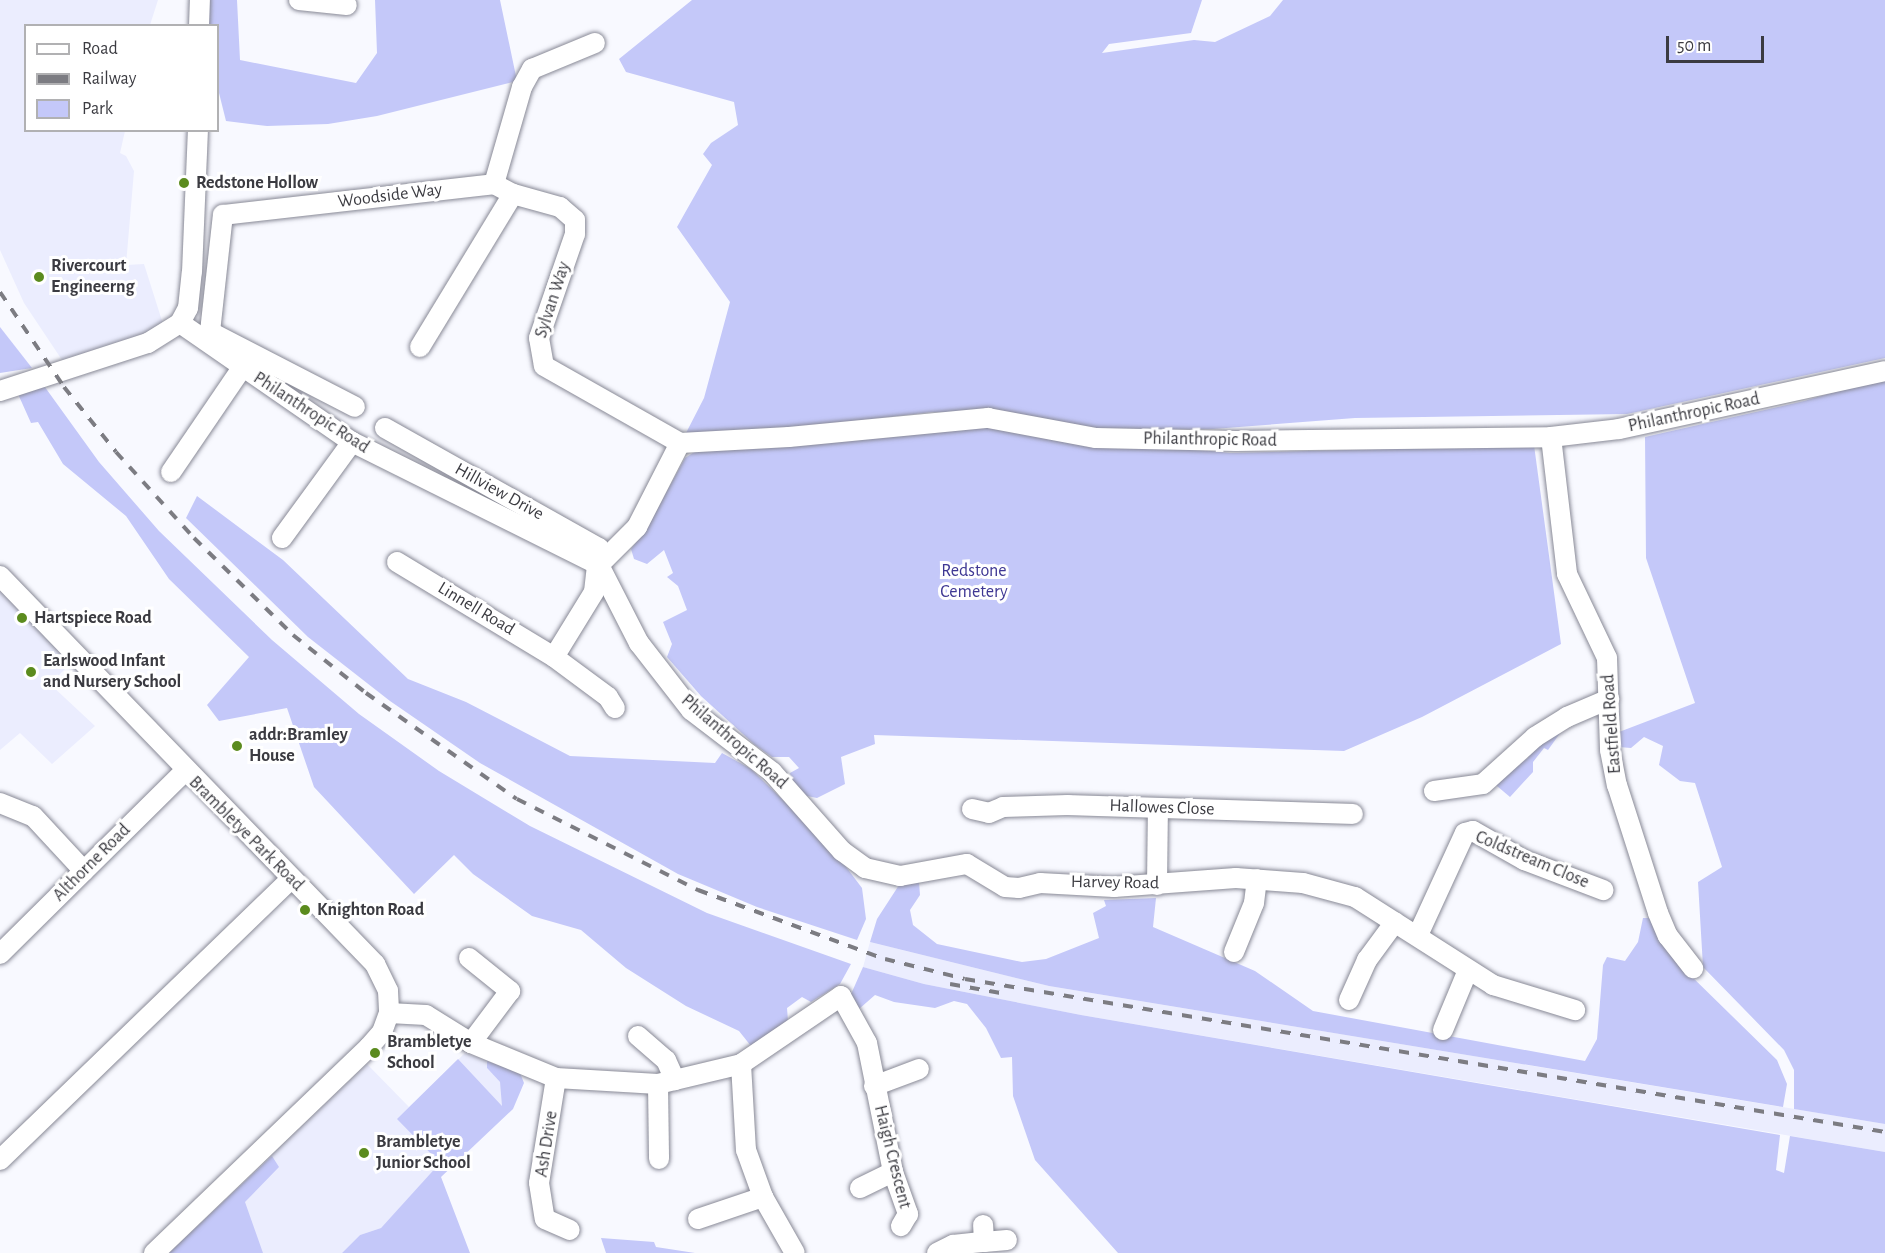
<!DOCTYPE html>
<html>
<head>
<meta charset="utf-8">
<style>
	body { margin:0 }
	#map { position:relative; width:1885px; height:1253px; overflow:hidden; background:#f8f9ff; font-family:"Alegreya Sans",sans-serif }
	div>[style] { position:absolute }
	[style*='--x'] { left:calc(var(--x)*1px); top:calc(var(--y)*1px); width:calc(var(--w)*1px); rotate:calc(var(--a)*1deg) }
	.built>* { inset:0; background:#ebedfe }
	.green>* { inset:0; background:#c4c8f9 }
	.roads { filter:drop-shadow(0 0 2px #888996) drop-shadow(0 0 2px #888996) }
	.minor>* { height:20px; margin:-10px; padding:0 10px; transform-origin:10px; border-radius:10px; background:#fff }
	.rail>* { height:4px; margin-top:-2px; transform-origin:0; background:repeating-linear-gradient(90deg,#7c7c82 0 10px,transparent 0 20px) }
	.dots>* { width:16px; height:16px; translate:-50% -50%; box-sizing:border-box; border:3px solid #fff; border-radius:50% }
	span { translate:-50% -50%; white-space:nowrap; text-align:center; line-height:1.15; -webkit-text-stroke:6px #fff; paint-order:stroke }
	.poi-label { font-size:18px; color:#3b3b41; font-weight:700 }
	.left { translate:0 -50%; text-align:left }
	.street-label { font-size:18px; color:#3b3b41 }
	.park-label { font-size:18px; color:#3e3793 }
	.legend { position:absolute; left:24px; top:24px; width:195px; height:108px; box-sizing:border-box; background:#fff; border:2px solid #b1b1b3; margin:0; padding:8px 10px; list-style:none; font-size:18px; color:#3b3b41 }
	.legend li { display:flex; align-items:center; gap:12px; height:30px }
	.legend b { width:30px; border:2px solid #b1b1b3 }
	.scale { position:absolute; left:1666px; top:36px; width:98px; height:27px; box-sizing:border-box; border:3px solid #3b3b41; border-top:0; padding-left:8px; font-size:18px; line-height:21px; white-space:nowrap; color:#3b3b41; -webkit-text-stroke:4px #fff; paint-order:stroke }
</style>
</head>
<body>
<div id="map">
	<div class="built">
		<div style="clip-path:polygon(0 0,158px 0,150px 25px,26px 26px,26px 130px,125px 131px,120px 153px,126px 156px,134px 171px,126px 265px,144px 264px,163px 324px,124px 345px,62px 360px,24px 303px,0 250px)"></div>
		<div style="clip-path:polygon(0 582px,74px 660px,50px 684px,95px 726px,52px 764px,20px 733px,0 750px)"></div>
		<div style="clip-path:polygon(870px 942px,1049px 986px,1885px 1124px,1885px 1152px,1081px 1015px,924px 984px,863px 967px)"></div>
		<div style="clip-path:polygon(465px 1053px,487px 1061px,487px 1068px,500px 1082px,505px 1104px,441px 1163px,381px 1228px,360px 1235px,342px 1253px,169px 1253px,367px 1064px,409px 1107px)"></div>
	</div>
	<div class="green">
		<div style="clip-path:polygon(207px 0,237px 0,240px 60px,356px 83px,377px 53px,375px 0,500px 0,517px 81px,377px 116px,328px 124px,267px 126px,226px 121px,218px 89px,218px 26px,209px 25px)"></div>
		<div style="clip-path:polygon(692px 0,1202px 0,1191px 33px,1109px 44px,1102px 53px,1194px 40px,1215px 42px,1270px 16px,1283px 0,1885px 0,1885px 358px,1627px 414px,1355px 418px,1213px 429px,1105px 430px,988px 413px,932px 412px,701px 439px,686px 433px,704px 398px,730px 302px,677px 227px,712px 165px,703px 154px,711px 143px,738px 125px,734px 102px,626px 72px,619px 59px)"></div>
		<div style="clip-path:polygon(0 327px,32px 368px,0 373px)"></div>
		<div style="clip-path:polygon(1876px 380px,1885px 380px,1885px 1124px,1794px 1109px,1794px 1070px,1784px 1050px,1703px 967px,1698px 882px,1722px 867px,1695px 783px,1680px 781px,1659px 765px,1663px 746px,1644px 737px,1631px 748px,1619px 747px,1619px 732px,1695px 703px,1646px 558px,1645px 437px,1804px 401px)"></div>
		<div style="clip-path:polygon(42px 383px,99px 462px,159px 531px,272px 640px,359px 714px,439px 771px,530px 826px,707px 913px,851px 964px,840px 984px,811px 1002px,802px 997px,787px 1008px,788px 1021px,751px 1046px,739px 1031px,686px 1006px,626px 968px,581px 930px,532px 916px,473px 874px,454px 855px,414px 894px,314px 787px,287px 708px,219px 721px,207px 705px,249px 657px,169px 579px,126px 516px,63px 464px,38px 422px,31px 423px,18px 394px)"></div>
		<div style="clip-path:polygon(969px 425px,1230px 453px,1534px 445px,1561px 644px,1422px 717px,1344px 751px,874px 735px,875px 744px,841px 757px,845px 784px,817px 798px,807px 796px,792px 784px,790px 773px,799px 768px,789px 757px,772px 757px,755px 745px,701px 696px,667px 657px,672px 644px,663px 622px,687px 610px,678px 586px,667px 577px,673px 573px,664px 550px,647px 564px,634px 559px,631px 549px,647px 528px,685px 458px,696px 451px)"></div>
		<div style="clip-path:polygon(197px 496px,283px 560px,408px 679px,466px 702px,570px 756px,715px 763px,722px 753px,751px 769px,831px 847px,862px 888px,866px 919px,857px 940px,757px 907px,678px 874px,480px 763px,390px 701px,308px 637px,186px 518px)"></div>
		<div style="clip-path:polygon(1563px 729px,1548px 750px,1544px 748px,1533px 762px,1533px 772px,1510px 797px,1497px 786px,1495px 781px,1528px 758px,1530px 748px)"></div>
		<div style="clip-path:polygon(901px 882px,919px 882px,920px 895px,910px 910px,913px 925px,937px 944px,1022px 962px,1046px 959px,1099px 938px,1093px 913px,1106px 906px,1104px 900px,1156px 898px,1153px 927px,1255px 971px,1313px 1011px,1585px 1061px,1597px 1039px,1603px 965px,1607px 957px,1625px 961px,1638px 942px,1643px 918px,1654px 918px,1685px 970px,1777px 1060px,1787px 1084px,1783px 1107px,1049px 986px,870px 942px,877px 919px)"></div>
		<div style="clip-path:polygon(863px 967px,924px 984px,1081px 1015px,1780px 1135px,1776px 1170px,1784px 1173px,1790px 1136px,1885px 1152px,1885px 1253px,1118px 1253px,1035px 1160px,1013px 1096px,1012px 1057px,1001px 1058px,986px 1028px,967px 1004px,954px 1001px,935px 1008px,894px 1002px,875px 995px,859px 1009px,848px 1001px)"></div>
		<div style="clip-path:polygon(458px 1059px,502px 1106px,500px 1082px,487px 1068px,487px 1061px,520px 1073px,524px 1083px,513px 1109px,441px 1177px,470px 1253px,342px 1253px,360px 1235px,381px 1228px,440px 1163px,397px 1119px)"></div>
		<div style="clip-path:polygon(272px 1156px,279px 1167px,245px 1202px,263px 1253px,169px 1253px)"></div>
		<div style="clip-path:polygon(601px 1238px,654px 1242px,656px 1247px,695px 1253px,606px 1253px)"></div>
	</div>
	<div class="roads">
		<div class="minor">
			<div style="--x:299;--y:0;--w:48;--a:5.9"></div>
			<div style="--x:199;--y:26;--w:26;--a:-88"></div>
			<div style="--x:494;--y:184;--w:21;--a:28"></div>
			<div style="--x:513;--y:194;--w:49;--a:15.5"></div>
			<div style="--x:560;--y:207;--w:20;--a:41"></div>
			<div style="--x:575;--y:220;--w:14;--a:90"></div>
			<div style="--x:575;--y:234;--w:110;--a:109.1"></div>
			<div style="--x:539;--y:338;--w:28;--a:80"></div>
			<div style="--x:544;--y:366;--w:156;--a:29.5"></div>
			<div style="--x:180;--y:323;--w:209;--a:34.7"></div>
			<div style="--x:352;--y:442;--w:276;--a:26.5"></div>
			<div style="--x:599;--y:565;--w:88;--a:62.9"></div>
			<div style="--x:639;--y:643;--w:85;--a:52.2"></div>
			<div style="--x:691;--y:710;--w:102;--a:37.4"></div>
			<div style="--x:772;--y:772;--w:106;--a:48.5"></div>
			<div style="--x:842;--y:851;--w:29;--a:36"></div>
			<div style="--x:865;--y:868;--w:36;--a:13"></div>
			<div style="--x:900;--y:876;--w:68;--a:-10.2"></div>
			<div style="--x:967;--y:864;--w:44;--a:31.2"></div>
			<div style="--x:1005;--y:887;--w:14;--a:4"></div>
			<div style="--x:1019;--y:888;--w:22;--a:-13"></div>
			<div style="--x:1040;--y:883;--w:74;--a:3.1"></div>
			<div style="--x:1114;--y:887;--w:122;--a:-4.2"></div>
			<div style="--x:1236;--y:878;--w:67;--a:4.3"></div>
			<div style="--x:1303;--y:883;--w:54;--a:15.1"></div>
			<div style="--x:1355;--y:897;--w:164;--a:32.5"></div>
			<div style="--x:1493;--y:985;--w:86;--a:17"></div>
			<div style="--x:210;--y:332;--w:163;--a:27.3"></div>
			<div style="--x:206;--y:340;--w:9;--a:-63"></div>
			<div style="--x:210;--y:332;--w:118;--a:-83.7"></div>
			<div style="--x:223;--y:215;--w:273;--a:-6.5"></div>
			<div style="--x:494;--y:184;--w:101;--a:-73.9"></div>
			<div style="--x:522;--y:87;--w:21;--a:-61"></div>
			<div style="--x:532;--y:69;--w:68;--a:-22.4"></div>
			<div style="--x:420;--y:347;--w:179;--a:-58.7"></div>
			<div style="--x:0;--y:391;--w:156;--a:-18"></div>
			<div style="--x:148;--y:343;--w:38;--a:-32"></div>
			<div style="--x:180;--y:323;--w:17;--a:-62"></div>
			<div style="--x:188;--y:308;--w:36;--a:-84"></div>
			<div style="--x:192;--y:272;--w:142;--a:-87.6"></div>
			<div style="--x:385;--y:428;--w:245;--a:29.3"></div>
			<div style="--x:599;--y:548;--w:44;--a:96.5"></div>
			<div style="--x:594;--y:592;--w:76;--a:121.6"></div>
			<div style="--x:554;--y:657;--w:67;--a:36.5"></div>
			<div style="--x:608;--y:697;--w:13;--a:58"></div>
			<div style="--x:1551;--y:437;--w:138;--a:83.3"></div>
			<div style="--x:1567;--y:574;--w:93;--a:64.5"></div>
			<div style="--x:1607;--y:658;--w:92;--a:88.1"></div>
			<div style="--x:1610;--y:750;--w:36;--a:79"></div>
			<div style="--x:1617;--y:785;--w:134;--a:72.2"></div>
			<div style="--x:1658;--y:913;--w:25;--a:67"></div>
			<div style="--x:1668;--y:936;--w:41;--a:52"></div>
			<div style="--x:171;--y:472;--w:126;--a:-55.7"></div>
			<div style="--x:282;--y:538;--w:119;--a:-53.9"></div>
			<div style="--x:397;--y:562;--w:184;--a:31.2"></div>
			<div style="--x:599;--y:565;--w:54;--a:-45"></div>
			<div style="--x:637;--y:527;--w:94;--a:-62.9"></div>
			<div style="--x:680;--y:443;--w:109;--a:-3.2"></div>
			<div style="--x:789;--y:437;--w:200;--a:-5.5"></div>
			<div style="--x:988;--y:418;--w:110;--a:10.5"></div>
			<div style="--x:1096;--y:438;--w:140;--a:1.2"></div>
			<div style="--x:1236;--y:441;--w:315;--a:-0.7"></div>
			<div style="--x:1551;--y:437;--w:68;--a:-6.7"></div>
			<div style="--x:1619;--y:429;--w:272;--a:-12.3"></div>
			<div style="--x:0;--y:576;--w:540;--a:45.98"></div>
			<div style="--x:375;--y:964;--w:30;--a:64"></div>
			<div style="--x:388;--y:991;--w:22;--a:87"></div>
			<div style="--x:389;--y:1013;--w:20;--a:110"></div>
			<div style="--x:382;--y:1032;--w:20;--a:131"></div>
			<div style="--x:369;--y:1047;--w:298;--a:136.2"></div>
			<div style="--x:1434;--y:791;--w:49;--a:-8.1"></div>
			<div style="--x:1483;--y:784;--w:70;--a:-42.1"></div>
			<div style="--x:1535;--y:737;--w:38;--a:-32"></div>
			<div style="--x:1567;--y:717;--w:46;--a:-23.2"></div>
			<div style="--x:0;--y:803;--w:35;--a:22"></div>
			<div style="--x:33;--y:816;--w:75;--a:47.2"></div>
			<div style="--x:972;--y:809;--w:17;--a:13"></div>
			<div style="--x:989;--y:813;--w:15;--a:-23"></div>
			<div style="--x:1003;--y:807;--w:65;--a:-1.8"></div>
			<div style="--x:1068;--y:805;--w:285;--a:1.8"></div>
			<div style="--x:1157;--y:885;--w:77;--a:-89.3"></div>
			<div style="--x:1418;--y:935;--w:112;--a:-65.3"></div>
			<div style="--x:1465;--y:833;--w:8;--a:-14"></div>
			<div style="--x:1473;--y:831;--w:59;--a:29.6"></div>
			<div style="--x:1524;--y:860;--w:85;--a:20.8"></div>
			<div style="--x:1234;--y:952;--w:53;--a:-67.8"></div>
			<div style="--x:1254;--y:903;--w:24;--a:-83"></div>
			<div style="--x:0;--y:954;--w:260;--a:-44.7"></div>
			<div style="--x:469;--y:958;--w:53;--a:38.8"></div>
			<div style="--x:510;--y:991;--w:65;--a:126.9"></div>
			<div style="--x:1349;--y:1000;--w:44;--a:-65.8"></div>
			<div style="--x:1367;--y:960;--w:47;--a:-53.6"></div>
			<div style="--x:389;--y:1013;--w:37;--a:3"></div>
			<div style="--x:426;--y:1015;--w:53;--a:31.9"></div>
			<div style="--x:471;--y:1043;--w:92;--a:22.4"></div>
			<div style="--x:556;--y:1078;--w:102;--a:3.4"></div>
			<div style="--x:658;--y:1084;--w:85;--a:-13.5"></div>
			<div style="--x:741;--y:1064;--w:121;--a:-34.2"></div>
			<div style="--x:841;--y:996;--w:54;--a:61"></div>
			<div style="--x:867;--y:1043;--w:132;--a:78.6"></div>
			<div style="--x:893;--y:1172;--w:45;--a:70.3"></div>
			<div style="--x:908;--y:1214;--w:14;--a:120"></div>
			<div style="--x:1443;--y:1030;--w:65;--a:-67.4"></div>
			<div style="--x:638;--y:1036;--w:37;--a:41"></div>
			<div style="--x:666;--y:1060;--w:22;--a:66"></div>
			<div style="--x:741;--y:1064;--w:86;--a:86.7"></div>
			<div style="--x:746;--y:1150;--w:50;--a:70.1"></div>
			<div style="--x:763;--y:1197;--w:64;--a:60.3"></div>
			<div style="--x:556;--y:1078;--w:106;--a:99.2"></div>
			<div style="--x:539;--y:1183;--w:36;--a:81"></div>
			<div style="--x:545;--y:1219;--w:27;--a:24"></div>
			<div style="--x:658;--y:1084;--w:75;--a:89.2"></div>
			<div style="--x:874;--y:1086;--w:48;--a:-20.7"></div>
			<div style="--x:0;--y:1160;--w:405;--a:-44"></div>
			<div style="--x:860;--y:1188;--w:37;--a:-26"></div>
			<div style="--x:698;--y:1219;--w:69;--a:-18.7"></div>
			<div style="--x:984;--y:1242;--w:23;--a:-5"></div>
			<div style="--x:937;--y:1253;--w:18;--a:-27"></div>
			<div style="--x:953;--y:1245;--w:31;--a:-6"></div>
			<div style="--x:984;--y:1242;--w:17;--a:-93"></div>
		</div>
	</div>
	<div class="rail">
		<div style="--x:0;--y:292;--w:115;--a:56"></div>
		<div style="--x:64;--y:387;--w:83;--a:51.3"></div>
		<div style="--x:116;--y:452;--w:116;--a:47.8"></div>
		<div style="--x:194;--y:538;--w:139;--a:44.4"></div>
		<div style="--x:293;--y:635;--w:93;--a:38.5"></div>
		<div style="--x:366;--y:693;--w:184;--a:35.1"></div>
		<div style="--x:517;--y:799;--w:203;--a:26.7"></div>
		<div style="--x:698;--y:890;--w:199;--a:20.3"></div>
		<div style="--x:885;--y:959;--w:82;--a:14"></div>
		<div style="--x:965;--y:979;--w:933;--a:9.44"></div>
		<div style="--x:950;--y:984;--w:57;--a:10.1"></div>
	</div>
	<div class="dots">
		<div style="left:184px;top:183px;background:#5b8b1e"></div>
		<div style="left:39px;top:277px;background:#5b8b1e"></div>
		<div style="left:22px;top:618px;background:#5b8b1e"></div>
		<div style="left:31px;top:672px;background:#5b8b1e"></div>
		<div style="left:237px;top:746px;background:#5b8b1e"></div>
		<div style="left:305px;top:910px;background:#5b8b1e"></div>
		<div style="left:375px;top:1053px;background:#5b8b1e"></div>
		<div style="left:364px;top:1153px;background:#5b8b1e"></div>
	</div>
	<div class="poi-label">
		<span class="left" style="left:196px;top:183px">Redstone Hollow</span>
		<span class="left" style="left:51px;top:277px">Rivercourt<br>Engineerng</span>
		<span class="left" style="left:34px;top:618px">Hartspiece Road</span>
		<span class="left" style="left:43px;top:672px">Earlswood Infant<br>and Nursery School</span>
		<span class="left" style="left:249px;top:746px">addr:Bramley<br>House</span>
		<span class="left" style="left:317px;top:910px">Knighton Road</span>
		<span class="left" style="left:387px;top:1053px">Brambletye<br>School</span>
		<span class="left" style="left:376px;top:1153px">Brambletye<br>Junior School</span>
	</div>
	<div class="street-label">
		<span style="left:390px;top:196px;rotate:-7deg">Woodside Way</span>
		<span style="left:553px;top:300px;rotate:-72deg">Sylvan Way</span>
		<span style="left:311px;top:413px;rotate:33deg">Philanthropic Road</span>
		<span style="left:1694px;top:413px;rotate:-12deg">Philanthropic Road</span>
		<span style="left:1210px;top:440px;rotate:1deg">Philanthropic Road</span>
		<span style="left:499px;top:492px;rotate:29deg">Hillview Drive</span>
		<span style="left:476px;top:609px;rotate:31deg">Linnell Road</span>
		<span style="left:1612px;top:724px;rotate:-94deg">Eastfield Road</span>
		<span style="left:734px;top:742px;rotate:41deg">Philanthropic Road</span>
		<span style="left:1162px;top:808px;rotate:2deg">Hallowes Close</span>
		<span style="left:246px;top:834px;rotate:45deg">Brambletye Park Road</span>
		<span style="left:1532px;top:860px;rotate:23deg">Coldstream Close</span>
		<span style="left:92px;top:863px;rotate:-45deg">Althorne Road</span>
		<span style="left:1115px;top:883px;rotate:1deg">Harvey Road</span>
		<span style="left:547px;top:1144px;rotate:-81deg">Ash Drive</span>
		<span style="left:892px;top:1157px;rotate:76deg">Haigh Crescent</span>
	</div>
	<div class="park-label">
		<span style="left:974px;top:582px">Redstone<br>Cemetery</span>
	</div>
	<ul class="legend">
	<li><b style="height:8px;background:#fff"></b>Road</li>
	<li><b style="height:8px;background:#7c7c82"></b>Railway</li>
	<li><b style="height:16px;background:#c4c8f9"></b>Park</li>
	</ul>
	<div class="scale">50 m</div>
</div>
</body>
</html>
